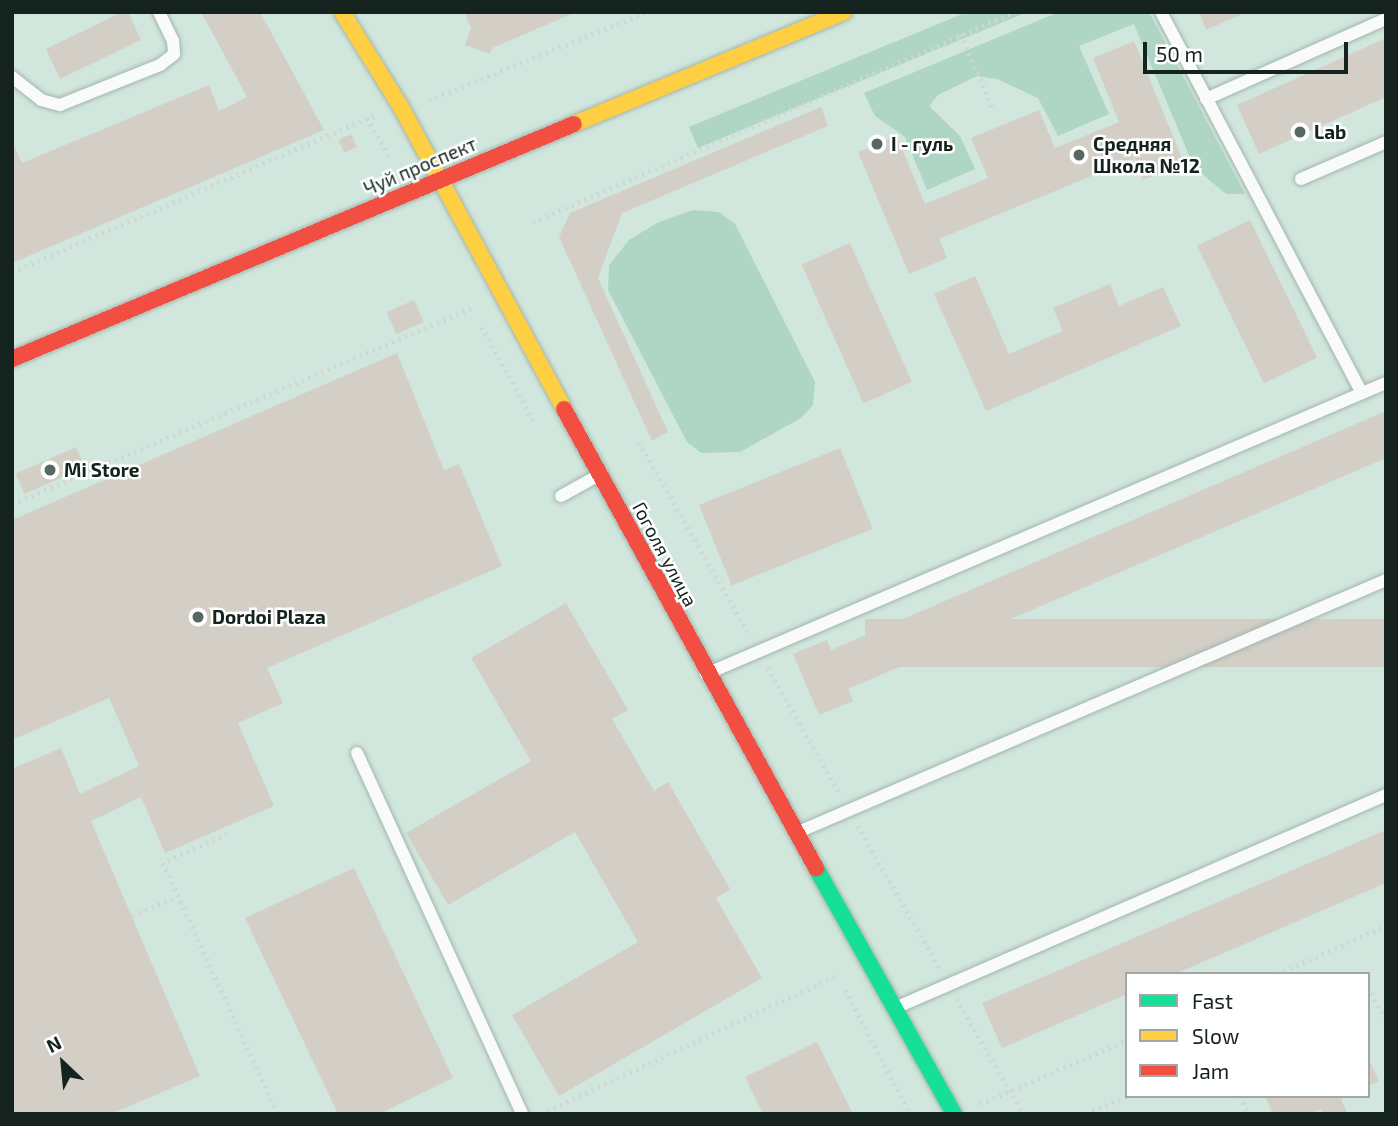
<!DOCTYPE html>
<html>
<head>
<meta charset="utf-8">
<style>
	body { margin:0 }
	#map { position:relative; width:1398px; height:1126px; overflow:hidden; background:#d1e7dd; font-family:"Exo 2",sans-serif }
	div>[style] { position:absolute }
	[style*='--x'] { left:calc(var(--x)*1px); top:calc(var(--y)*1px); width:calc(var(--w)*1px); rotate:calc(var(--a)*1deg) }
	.green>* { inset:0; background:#afd5c4 }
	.building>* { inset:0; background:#d3cfc6; transform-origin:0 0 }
	.path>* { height:4.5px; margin-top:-2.25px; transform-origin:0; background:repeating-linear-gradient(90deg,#cfd6d3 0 2px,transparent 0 7px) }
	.roads { filter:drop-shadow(0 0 2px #a4b5ad) drop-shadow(0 0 2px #a4b5ad) }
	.lane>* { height:12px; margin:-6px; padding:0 6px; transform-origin:6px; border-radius:6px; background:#f8fbfa }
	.fast>* { height:16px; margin:-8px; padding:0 8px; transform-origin:8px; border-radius:8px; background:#16e098 }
	.slow>* { height:16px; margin:-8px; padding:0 8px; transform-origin:8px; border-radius:8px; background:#ffcf43 }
	.jam>* { height:16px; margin:-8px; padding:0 8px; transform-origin:8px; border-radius:8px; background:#f24e42 }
	.dots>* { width:19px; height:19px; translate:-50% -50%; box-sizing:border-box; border:4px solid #fff; border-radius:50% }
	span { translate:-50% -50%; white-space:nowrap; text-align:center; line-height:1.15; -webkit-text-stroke:5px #fff; paint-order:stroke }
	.poi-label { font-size:19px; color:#14231d; font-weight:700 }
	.left { translate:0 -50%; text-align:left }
	.street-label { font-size:19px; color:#14231d }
	.frame { position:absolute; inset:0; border:14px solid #14231d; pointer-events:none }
	.legend { position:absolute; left:1125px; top:972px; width:245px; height:126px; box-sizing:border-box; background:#fff; border:2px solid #a1a7a5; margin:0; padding:9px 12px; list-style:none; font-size:21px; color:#14231d }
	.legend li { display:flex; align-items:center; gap:14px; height:35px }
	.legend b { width:35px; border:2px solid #a1a7a5 }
	.north { position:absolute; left:28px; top:1028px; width:70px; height:70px; -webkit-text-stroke:5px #fff; paint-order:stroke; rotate:334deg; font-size:19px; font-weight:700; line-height:28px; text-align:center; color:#14231d }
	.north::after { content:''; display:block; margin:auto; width:24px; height:32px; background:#14231d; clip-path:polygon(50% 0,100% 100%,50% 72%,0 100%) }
	.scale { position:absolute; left:1143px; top:42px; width:205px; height:32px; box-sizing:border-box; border:4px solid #14231d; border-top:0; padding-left:9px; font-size:21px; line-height:24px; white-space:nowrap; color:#14231d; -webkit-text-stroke:5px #fff; paint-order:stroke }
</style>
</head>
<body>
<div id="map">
	<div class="green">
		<div style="clip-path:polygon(967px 12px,1028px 12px,698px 148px,689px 127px)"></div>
		<div style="clip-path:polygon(1059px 12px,1149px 12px,1245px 194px,1226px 194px,1194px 167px,1134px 24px,1079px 46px,1109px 114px,1058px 136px,1038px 98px,997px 79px,977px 76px,938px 95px,929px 106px,960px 136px,975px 169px,927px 190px,905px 137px,875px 116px,864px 93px)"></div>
		<div style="clip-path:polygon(693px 210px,719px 212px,735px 224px,815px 382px,813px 405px,801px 418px,740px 452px,701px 453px,687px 442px,608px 290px,609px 265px,629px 240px,657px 223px)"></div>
	</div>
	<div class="building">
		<div style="clip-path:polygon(122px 12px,128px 12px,141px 40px,60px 79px,46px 49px)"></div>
		<div style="clip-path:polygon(201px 12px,260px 12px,324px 130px,12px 263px,12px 141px,22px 163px,209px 85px,219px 111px,247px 97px)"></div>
		<div style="clip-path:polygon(464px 12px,576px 12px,492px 48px,490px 54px,465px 45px,471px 28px)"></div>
		<div style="clip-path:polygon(1199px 12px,1247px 12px,1206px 30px)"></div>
		<div style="clip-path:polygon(1386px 38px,1386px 97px,1259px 154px,1237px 105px)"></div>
		<div style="clip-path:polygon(1134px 41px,1184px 163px,1143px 180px,1135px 158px,939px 239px,947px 258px,909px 274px,858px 152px,897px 136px,925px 204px,988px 178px,971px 138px,1039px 110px,1055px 148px,1119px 122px,1093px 58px)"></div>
		<div style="clip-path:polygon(821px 107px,828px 126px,622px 213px,598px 278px,668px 432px,652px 441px,559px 237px,570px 213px)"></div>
		<div style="left:351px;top:134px;width:14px;height:14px;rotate:65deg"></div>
		<div style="left:1250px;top:220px;width:153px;height:59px;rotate:64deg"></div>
		<div style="left:850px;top:243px;width:152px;height:53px;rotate:66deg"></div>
		<div style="clip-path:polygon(975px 276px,1009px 354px,1063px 331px,1053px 308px,1110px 284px,1119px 306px,1163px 287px,1181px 326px,986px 411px,934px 294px)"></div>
		<div style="left:414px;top:300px;width:24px;height:30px;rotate:66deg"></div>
		<div style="clip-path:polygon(397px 353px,444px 470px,459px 464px,502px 566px,267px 668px,283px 703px,238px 723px,274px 806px,165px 853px,141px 797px,91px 821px,200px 1076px,111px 1114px,12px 1114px,12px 769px,61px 748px,80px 794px,139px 766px,109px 698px,12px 740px,12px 520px)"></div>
		<div style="clip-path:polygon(1386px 411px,1386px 458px,848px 689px,853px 701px,819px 715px,793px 654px,827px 640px,831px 650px)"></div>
		<div style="left:76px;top:447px;width:22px;height:66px;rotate:66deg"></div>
		<div style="left:840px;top:448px;width:87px;height:152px;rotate:68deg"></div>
		<div style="clip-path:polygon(566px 603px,628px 710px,612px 719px,654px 791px,668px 782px,730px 889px,716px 898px,762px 978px,559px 1096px,512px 1015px,638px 942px,575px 832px,448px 905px,406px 833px,531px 761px,471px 658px)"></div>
		<div style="left:1386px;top:619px;width:48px;height:521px;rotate:90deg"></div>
		<div style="clip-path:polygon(1386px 830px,1386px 883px,1175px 974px,1127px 974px,1127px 994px,1002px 1048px,982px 1003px)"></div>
		<div style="clip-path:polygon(354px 868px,453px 1078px,379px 1114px,338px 1114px,245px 918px)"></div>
		<div style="clip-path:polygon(817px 1042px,853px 1114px,763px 1114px,745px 1077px)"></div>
		<div style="clip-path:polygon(1368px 1058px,1379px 1081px,1368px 1086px)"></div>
		<div style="clip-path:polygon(1265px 1096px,1346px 1096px,1341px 1099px,1348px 1114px,1323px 1114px,1321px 1109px,1310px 1114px,1273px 1114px)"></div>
	</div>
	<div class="path">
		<div style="--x:961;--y:34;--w:84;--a:66.8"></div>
		<div style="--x:429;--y:100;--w:235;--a:-22"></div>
		<div style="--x:367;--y:118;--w:48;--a:59.7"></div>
		<div style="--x:533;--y:222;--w:526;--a:-23.54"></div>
		<div style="--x:12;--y:272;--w:395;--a:-23.4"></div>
		<div style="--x:482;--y:327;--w:110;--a:61.1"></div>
		<div style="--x:639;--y:442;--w:224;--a:60.2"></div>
		<div style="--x:12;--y:504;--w:500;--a:-23.08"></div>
		<div style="--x:768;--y:668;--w:145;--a:60.3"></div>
		<div style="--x:858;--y:826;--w:166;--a:60"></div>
		<div style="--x:227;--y:834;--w:70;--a:155.6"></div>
		<div style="--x:163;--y:863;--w:276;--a:65.4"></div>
		<div style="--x:132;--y:915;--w:49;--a:-21.4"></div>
		<div style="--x:1277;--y:974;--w:119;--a:-23.8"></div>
		<div style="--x:1368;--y:987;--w:38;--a:61"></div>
		<div style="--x:846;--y:990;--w:140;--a:62.7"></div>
		<div style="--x:957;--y:999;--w:133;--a:60.1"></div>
		<div style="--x:1240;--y:1096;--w:20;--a:66"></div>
		<div style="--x:980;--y:1104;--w:160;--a:-23.5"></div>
		<div style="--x:541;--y:1114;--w:328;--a:-25.1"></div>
		<div style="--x:1086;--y:1114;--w:45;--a:-23.7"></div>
	</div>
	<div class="roads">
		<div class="lane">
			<div style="--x:1161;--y:12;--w:431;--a:62.2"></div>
			<div style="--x:12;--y:77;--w:37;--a:38"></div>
			<div style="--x:41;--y:100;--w:20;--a:15"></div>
			<div style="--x:60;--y:105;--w:108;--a:-21.8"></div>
			<div style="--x:160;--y:65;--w:18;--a:-38"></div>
			<div style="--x:174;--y:54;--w:13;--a:-94"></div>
			<div style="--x:173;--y:41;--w:32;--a:-116"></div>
			<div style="--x:1206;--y:99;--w:197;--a:-24"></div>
			<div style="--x:1301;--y:179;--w:93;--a:-23.5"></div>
			<div style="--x:561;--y:496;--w:41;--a:-29.1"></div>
			<div style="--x:706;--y:674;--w:740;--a:-23.17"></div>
			<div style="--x:357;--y:753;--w:397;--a:65.4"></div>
			<div style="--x:796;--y:833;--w:642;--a:-23.21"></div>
			<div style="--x:895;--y:1008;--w:535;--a:-23.45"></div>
		</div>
		<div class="fast">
			<div style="--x:816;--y:868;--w:282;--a:60.7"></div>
		</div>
		<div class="slow">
			<div style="--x:342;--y:12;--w:112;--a:58.2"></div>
			<div style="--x:401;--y:107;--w:343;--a:61.6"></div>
			<div style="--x:574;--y:124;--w:292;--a:-22.5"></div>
		</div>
		<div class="jam">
			<div style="--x:12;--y:359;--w:609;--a:-22.69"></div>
			<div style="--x:564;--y:409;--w:524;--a:61.23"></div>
		</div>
	</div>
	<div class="dots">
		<div style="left:1300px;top:132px;background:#566860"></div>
		<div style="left:877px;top:144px;background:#566860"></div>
		<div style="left:1079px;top:155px;background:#566860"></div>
		<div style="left:50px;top:470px;background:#566860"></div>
		<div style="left:198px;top:617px;background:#566860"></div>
	</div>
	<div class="poi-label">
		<span class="left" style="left:1314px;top:132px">Lab</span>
		<span class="left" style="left:891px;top:144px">I - гуль</span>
		<span class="left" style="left:1093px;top:155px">Средняя<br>Школа №12</span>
		<span class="left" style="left:64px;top:470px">Mi Store</span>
		<span class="left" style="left:212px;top:617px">Dordoi Plaza</span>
	</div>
	<div class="street-label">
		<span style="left:420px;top:166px;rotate:-23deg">Чуй проспект</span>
		<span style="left:665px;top:554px;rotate:62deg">Гоголя улица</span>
	</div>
	<div class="frame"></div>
	<ul class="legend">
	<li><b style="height:9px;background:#16e098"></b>Fast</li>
	<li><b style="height:9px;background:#ffcf43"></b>Slow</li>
	<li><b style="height:9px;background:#f24e42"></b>Jam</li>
	</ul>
	<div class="north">N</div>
	<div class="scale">50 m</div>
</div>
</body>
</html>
